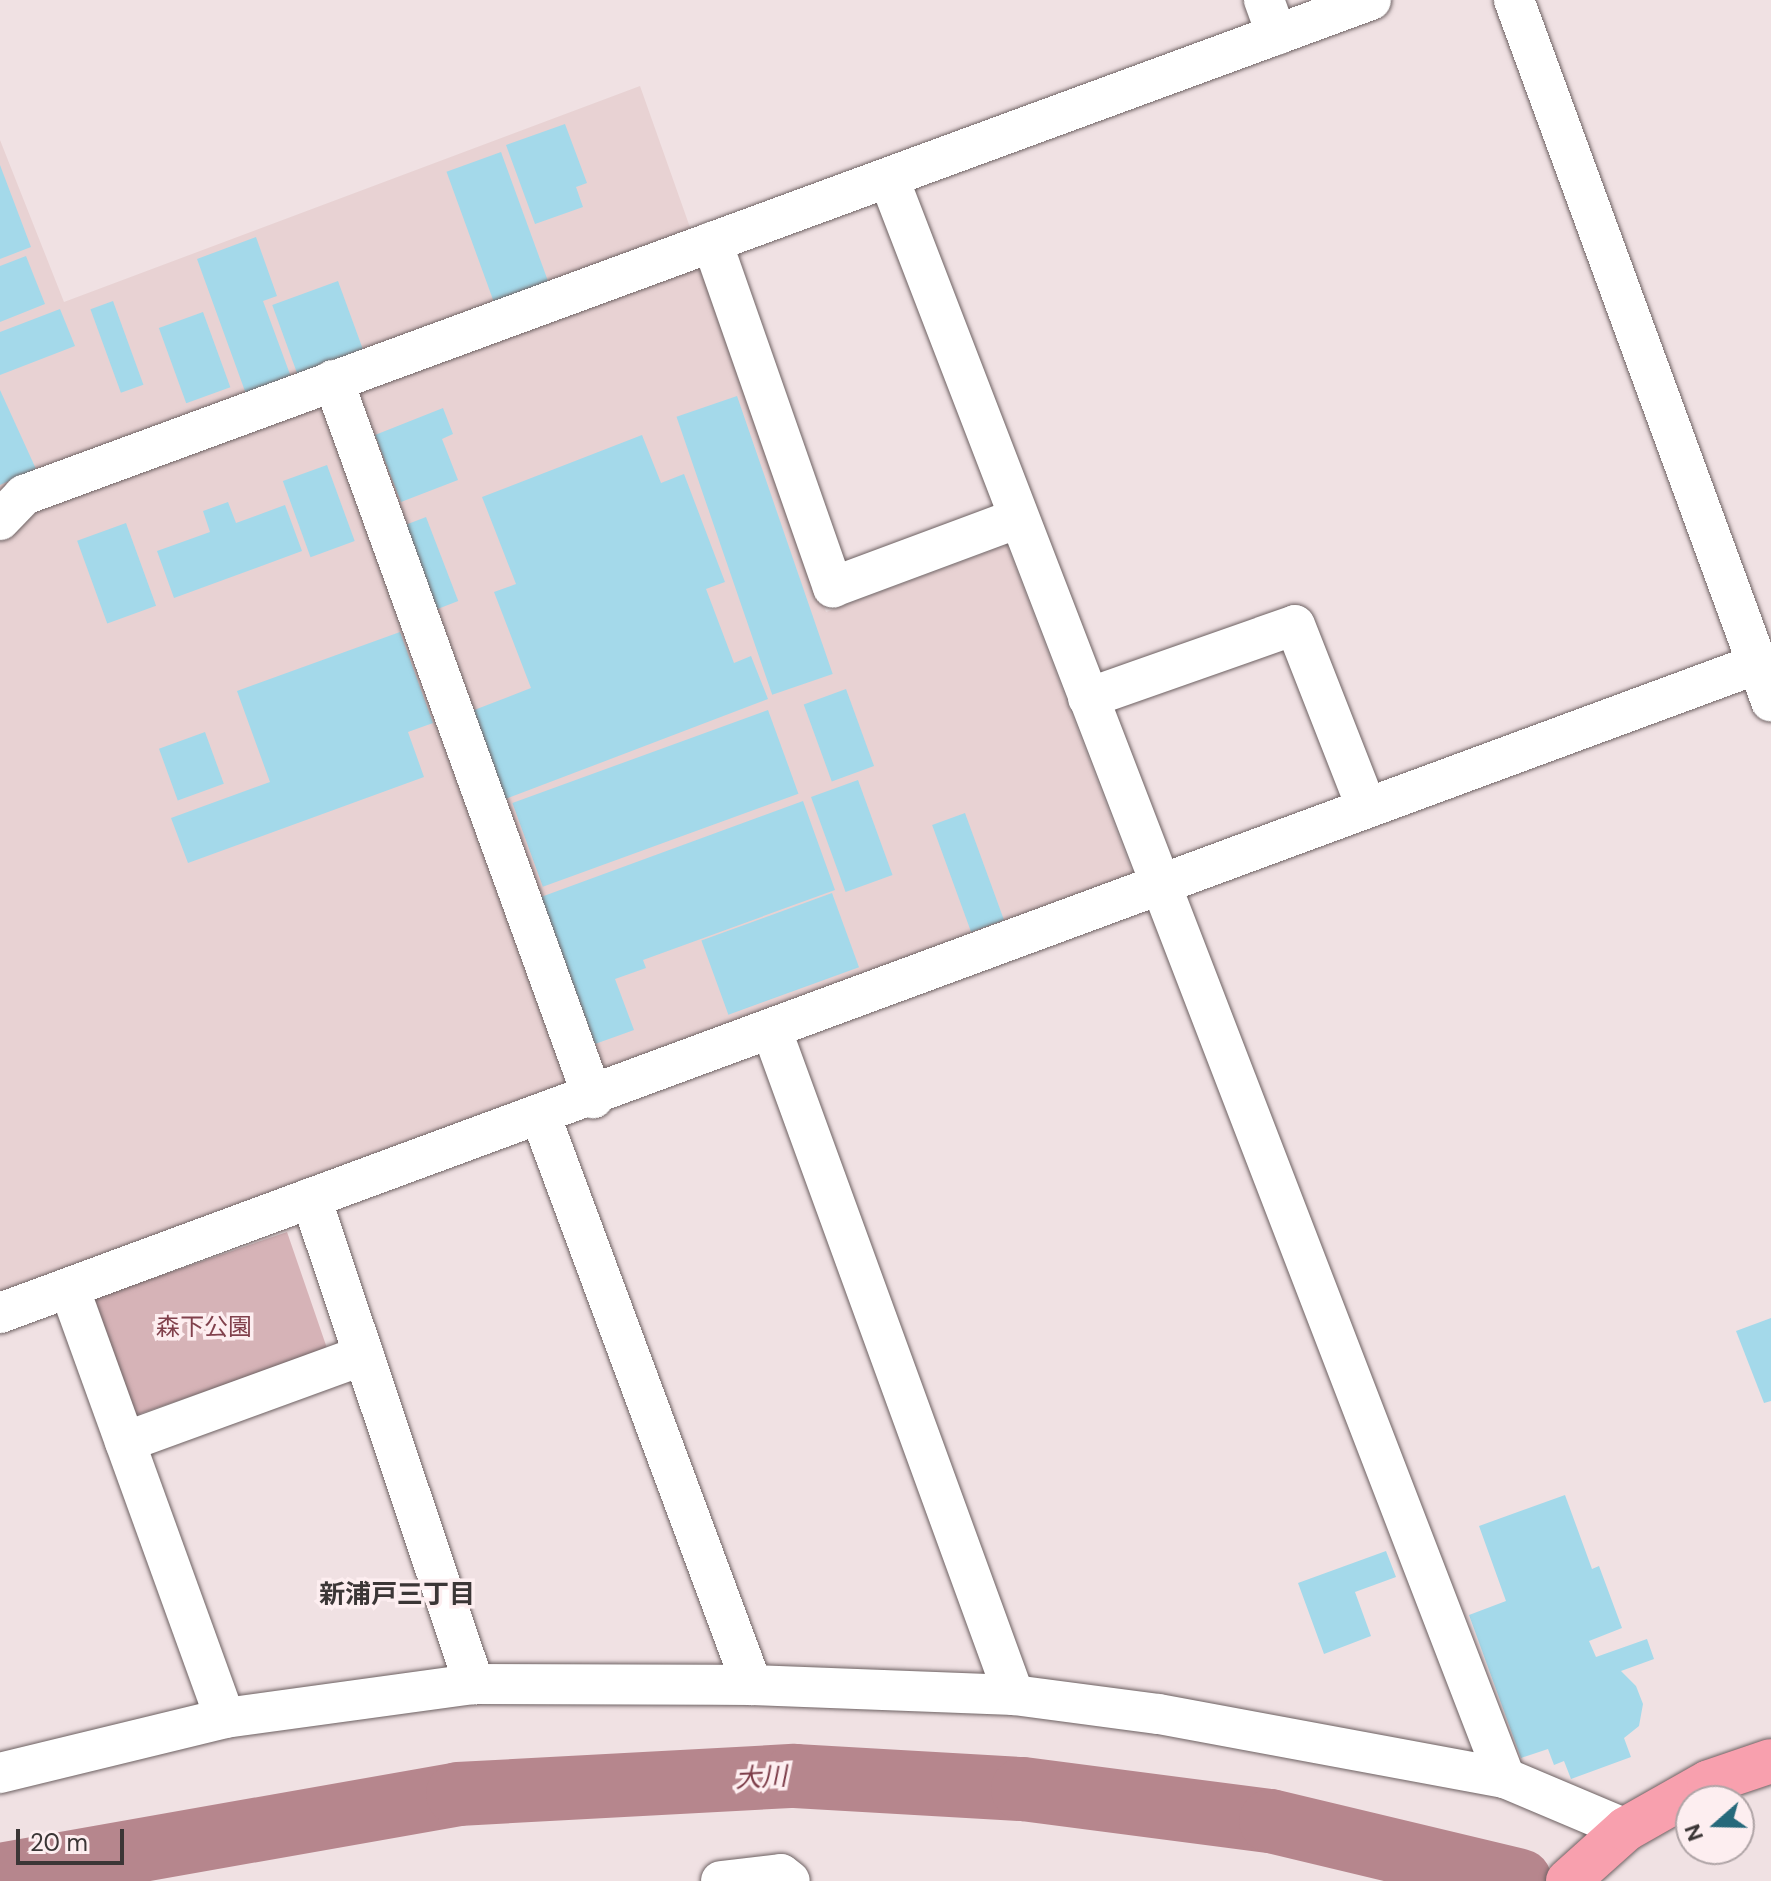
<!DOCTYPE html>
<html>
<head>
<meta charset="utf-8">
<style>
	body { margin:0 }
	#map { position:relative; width:1771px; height:1881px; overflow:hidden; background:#f0e1e3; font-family:"DM Sans","Noto Sans JP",sans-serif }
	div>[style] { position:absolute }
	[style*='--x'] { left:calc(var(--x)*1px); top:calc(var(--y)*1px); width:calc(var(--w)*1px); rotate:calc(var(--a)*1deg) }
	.built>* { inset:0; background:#e8d2d3 }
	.green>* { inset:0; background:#d6b3b7; transform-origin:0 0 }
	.river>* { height:64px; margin:-32px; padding:0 32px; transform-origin:32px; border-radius:32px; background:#b6868d }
	.building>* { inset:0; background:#a4d9ea; transform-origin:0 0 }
	.roads { filter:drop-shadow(0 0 2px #6d6162) drop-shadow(0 0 2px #6d6162) }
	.minor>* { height:40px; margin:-20px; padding:0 20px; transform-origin:20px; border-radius:20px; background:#fff }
	.highway>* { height:44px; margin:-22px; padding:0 22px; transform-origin:22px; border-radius:22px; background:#f8a0ae }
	span { translate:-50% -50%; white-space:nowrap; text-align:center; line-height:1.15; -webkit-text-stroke:7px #fdeef0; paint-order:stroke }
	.park-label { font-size:24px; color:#81414c }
	.neighbourhood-label { font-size:26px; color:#3b3636; font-weight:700 }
	.water-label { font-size:26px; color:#7c3c48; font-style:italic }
	.north { position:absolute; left:1675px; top:1785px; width:80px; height:80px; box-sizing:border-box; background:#fdeef0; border:2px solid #afa4a6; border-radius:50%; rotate:250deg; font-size:22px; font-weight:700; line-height:32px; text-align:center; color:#3b3636 }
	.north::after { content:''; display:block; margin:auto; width:28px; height:36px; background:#26697b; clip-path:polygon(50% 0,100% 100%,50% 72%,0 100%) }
	.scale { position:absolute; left:16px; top:1829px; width:108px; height:36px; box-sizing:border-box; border:4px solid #3b3636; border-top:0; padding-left:10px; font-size:24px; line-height:28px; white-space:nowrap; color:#3b3636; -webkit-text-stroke:6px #fdeef0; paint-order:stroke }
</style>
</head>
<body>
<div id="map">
	<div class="built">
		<div style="clip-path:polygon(640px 86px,826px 612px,1007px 545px,1134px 877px,0 1292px,0 140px,64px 302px)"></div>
	</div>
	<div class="green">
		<div style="left:287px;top:1232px;width:124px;height:208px;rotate:71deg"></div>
	</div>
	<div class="river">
		<div style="--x:0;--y:1875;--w:465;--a:-10"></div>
		<div style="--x:458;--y:1794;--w:337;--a:-3.1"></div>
		<div style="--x:795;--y:1776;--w:228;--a:3.3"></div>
		<div style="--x:1023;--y:1789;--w:250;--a:7.4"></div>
		<div style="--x:1271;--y:1821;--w:256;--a:13.5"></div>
	</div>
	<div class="building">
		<div style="clip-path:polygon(565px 124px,587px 183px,576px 187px,583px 207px,535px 224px,506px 145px)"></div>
		<div style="left:501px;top:152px;width:139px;height:58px;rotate:70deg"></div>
		<div style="clip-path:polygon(0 165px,31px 247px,0 259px)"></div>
		<div style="clip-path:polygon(256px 237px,277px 296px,263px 301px,291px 377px,246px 394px,197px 259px)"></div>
		<div style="clip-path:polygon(26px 256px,45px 304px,0 322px,0 266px)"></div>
		<div style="left:338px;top:281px;width:73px;height:70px;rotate:70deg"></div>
		<div style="left:113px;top:301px;width:89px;height:24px;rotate:70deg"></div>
		<div style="clip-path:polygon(60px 309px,75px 346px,0 375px,0 332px)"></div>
		<div style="left:203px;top:312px;width:80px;height:47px;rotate:70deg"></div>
		<div style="clip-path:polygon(0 390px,36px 469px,0 485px)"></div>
		<div style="left:737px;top:396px;width:294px;height:64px;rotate:71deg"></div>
		<div style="clip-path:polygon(443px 408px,453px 434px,442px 439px,458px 480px,401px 502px,375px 435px)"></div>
		<div style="clip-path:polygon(642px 435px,661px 483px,684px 474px,725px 582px,706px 589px,734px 663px,751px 656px,768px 699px,503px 800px,469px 712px,531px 688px,494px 592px,516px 584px,482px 497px)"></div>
		<div style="left:327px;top:465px;width:81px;height:47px;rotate:70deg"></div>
		<div style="clip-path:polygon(228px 502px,236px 523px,285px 505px,302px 551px,174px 598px,157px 551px,210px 532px,203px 511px)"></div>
		<div style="left:426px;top:517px;width:90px;height:27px;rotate:69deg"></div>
		<div style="left:126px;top:523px;width:88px;height:52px;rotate:70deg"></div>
		<div style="clip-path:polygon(400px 632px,433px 723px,408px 732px,424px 777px,188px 863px,171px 818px,270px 782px,237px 691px)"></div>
		<div style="left:846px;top:689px;width:82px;height:45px;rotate:70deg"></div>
		<div style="left:768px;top:710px;width:89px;height:272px;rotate:70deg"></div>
		<div style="left:205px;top:732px;width:55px;height:49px;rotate:70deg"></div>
		<div style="left:858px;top:780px;width:101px;height:50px;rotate:70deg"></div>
		<div style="clip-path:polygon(803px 801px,835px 890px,643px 960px,646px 968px,615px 979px,634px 1030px,595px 1044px,541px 897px)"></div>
		<div style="left:965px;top:813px;width:114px;height:35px;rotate:70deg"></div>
		<div style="left:832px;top:893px;width:79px;height:139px;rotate:70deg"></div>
		<div style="clip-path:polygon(1771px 1318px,1771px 1401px,1764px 1403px,1736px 1331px)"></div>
		<div style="clip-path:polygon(1565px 1495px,1592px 1569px,1599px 1566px,1622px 1628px,1589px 1641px,1596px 1657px,1647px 1639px,1654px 1659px,1621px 1671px,1636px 1686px,1643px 1704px,1639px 1726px,1624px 1738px,1631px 1757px,1571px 1779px,1564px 1761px,1554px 1765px,1548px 1749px,1521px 1758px,1469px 1615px,1506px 1601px,1479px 1526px)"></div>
		<div style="clip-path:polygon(1386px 1551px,1396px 1577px,1355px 1592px,1371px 1636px,1324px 1654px,1298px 1583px)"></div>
	</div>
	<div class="roads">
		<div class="minor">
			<div style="--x:1264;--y:0;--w:37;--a:70"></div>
			<div style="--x:1514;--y:0;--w:747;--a:69.87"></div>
			<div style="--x:889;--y:179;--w:1714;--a:68.93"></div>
			<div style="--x:712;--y:242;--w:366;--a:70.7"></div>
			<div style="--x:833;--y:587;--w:198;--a:-20.4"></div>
			<div style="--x:333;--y:380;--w:764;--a:70.09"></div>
			<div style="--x:0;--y:520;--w:35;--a:-46"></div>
			<div style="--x:24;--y:495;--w:1435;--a:-20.18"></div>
			<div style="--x:1088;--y:698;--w:219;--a:-19.4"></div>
			<div style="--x:1295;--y:625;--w:194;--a:68.6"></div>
			<div style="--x:772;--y:1031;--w:707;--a:69.98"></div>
			<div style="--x:541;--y:1117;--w:606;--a:69.62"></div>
			<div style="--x:311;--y:1198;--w:513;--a:71.46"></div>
			<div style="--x:70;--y:1290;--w:455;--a:70.1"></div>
			<div style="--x:0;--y:1313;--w:1873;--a:-20.27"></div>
			<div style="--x:125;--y:1442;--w:254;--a:-20"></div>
			<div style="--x:0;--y:1773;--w:232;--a:-13.7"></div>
			<div style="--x:225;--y:1718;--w:251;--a:-7.8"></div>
			<div style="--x:474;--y:1684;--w:278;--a:0.2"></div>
			<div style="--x:752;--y:1685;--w:262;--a:2.2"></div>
			<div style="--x:1014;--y:1695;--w:146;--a:7.5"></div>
			<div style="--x:1159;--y:1714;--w:352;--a:10.5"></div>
			<div style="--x:1505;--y:1778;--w:131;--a:22.9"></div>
			<div style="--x:721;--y:1881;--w:60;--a:-6.7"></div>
			<div style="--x:781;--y:1874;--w:11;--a:38"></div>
		</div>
		<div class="highway">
			<div style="--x:1568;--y:1881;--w:78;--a:-41.9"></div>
			<div style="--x:1626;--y:1829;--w:95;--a:-29.5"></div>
			<div style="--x:1709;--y:1782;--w:65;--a:-18.7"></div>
		</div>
	</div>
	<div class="park-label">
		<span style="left:204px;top:1327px">森下公園</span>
	</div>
	<div class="neighbourhood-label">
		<span style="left:397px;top:1595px">新浦戸三丁目</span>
	</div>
	<div class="water-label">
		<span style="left:761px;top:1778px;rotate:-3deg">大川</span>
	</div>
	<div class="north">N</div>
	<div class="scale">20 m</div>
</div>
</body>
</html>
